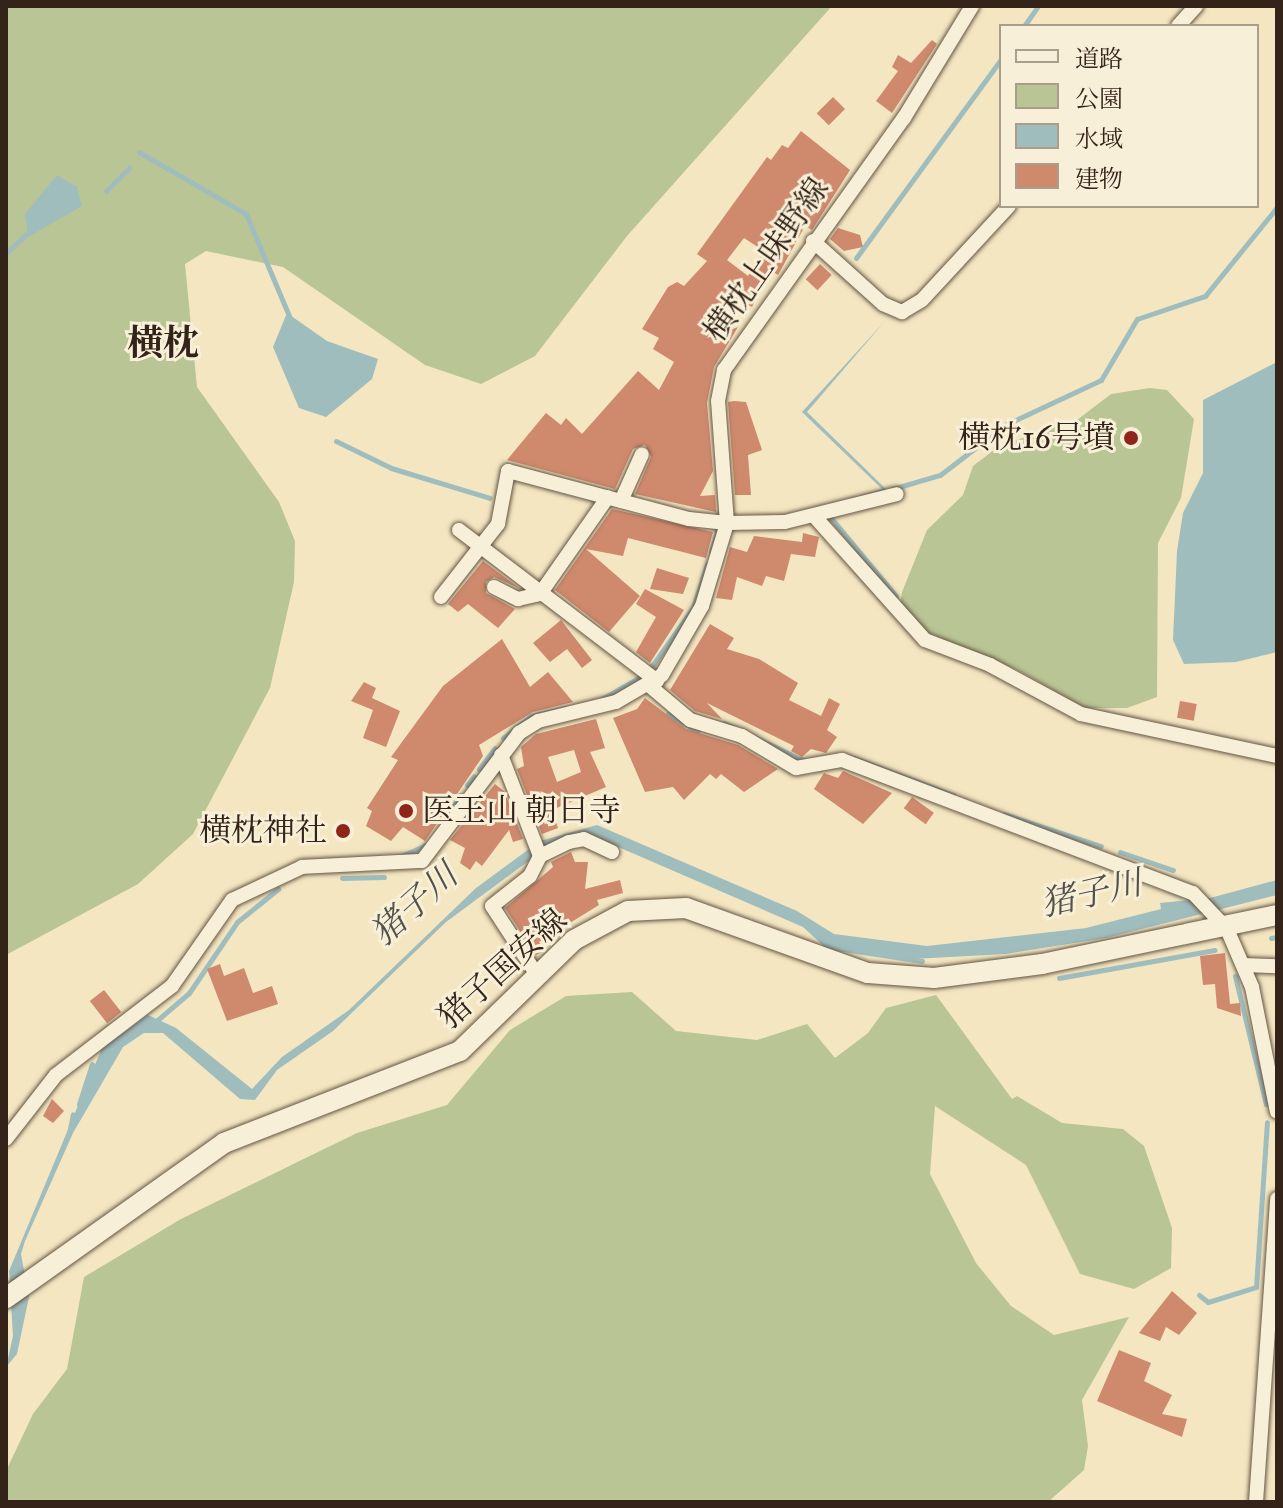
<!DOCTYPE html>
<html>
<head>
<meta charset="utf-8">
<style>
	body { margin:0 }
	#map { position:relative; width:1283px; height:1508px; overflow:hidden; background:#f3e6c1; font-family:"IM FELL Great Primer","Noto Serif JP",serif }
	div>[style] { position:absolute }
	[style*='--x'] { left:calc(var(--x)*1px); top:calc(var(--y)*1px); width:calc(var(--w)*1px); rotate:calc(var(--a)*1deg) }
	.green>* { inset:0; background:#b9c594 }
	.water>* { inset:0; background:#a0bdbd }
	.stream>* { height:5px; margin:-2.5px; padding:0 2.5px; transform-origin:2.5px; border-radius:2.5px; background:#a0bdbd }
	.building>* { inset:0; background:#cf896d; transform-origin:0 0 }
	.roads { filter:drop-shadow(0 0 2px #645443) drop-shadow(0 0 2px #645443) }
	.minor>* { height:14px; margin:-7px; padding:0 7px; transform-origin:7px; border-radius:7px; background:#f7efd7 }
	.secondary>* { height:20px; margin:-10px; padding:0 10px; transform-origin:10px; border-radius:10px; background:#f7efd7 }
	.dots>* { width:22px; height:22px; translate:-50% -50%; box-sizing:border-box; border:4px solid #f7efd7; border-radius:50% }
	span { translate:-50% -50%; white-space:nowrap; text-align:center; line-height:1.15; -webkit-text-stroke:6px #f7efd7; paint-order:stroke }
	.street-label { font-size:32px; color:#342319 }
	.poi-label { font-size:32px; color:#342319 }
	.right { translate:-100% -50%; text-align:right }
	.left { translate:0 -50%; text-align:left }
	.water-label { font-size:34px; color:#54514a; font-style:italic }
	.quarter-label { font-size:36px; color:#342319; font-weight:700 }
	.frame { position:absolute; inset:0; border:8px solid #342319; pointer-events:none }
	.legend { position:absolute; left:999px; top:24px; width:260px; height:184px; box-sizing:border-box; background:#f7efd7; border:2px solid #a99d8b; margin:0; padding:10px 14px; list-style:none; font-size:24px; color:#342319 }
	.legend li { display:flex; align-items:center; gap:16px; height:40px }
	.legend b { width:40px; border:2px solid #a99d8b }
</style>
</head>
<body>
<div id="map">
	<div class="green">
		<div style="clip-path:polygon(6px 6px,832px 6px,627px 236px,535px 356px,481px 384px,425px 365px,283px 267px,206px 251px,185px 264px,197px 387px,279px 502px,295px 541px,294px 582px,270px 688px,193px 834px,138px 884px,6px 955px)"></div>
		<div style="clip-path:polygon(1150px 388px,1167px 390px,1194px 419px,1181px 498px,1158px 543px,1157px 697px,1127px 708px,1085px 708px,1018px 670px,928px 633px,900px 606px,902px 592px,927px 530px,963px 495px,973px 466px,999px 446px,1077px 420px,1111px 394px)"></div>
		<div style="clip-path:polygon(632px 992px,676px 1031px,757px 1040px,807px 1024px,835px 1058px,868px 1033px,886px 1008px,936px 995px,1012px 1099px,1017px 1096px,1062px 1123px,1123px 1129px,1144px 1146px,1172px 1228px,1171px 1268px,1134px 1289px,1080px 1274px,1026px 1165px,935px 1106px,930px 1174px,976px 1263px,1011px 1306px,1054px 1335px,1129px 1317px,1082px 1400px,1088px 1446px,1084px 1470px,1048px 1502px,6px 1502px,6px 1471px,33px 1414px,67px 1369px,84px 1277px,181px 1219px,357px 1133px,447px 1105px,510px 1030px,566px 996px)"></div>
	</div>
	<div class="water">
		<div style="clip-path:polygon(57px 175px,77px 187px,82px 206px,28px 237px,25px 214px)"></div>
		<div style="clip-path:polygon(287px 313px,327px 341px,378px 359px,372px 379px,326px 417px,299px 408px,273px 347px)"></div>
		<div style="clip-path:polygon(885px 321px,807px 412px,887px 490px,819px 508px,882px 489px,802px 412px)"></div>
		<div style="clip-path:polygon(1277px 362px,1277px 652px,1236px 662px,1184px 664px,1173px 640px,1177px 551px,1183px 513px,1203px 473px,1203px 400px)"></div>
		<div style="clip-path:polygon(597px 825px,797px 911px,834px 934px,927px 946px,1086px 928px,1161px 909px,1160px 903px,1210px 898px,1277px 880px,1277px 895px,1106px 938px,1005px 954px,913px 959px,828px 950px,803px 927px,602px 840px,534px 857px,446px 922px,333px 1031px,277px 1070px,255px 1100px,240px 1099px,163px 1033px,144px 1033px,123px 1047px,73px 1133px,25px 1241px,21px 1254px,29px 1297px,17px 1354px,6px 1367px,13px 1336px,9px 1271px,102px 1048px,148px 1015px,176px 1028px,252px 1089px,282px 1057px,349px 1010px,476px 888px,540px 841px)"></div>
	</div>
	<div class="stream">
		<div style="--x:1024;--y:26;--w:24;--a:-55"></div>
		<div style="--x:139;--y:152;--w:124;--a:30.1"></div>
		<div style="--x:246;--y:214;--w:111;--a:67.1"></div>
		<div style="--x:106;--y:191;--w:33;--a:-45"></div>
		<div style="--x:6;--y:253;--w:34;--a:-43"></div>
		<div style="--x:856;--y:258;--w:246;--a:-53.9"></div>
		<div style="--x:336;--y:441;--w:61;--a:26.1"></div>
		<div style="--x:391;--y:468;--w:103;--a:16.9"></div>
		<div style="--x:892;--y:489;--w:50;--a:-16.3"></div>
		<div style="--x:940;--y:475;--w:82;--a:-37.6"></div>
		<div style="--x:1005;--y:425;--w:106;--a:-25.1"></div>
		<div style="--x:1101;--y:380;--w:71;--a:-59.5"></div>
		<div style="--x:1137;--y:319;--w:72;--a:-18.7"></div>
		<div style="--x:1205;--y:296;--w:114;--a:-51"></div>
		<div style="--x:832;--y:519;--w:100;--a:50.3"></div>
		<div style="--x:711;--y:551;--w:19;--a:-72"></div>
		<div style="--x:649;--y:670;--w:76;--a:-54.6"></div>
		<div style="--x:693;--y:608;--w:46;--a:-72.3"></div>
		<div style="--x:602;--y:699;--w:44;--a:-30.1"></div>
		<div style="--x:668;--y:714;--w:34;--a:30"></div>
		<div style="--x:724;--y:723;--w:89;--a:25.1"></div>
		<div style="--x:503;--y:738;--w:36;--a:-38"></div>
		<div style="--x:531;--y:716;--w:35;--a:-13"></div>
		<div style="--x:854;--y:758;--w:106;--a:20.5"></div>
		<div style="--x:479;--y:769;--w:26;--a:-53"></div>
		<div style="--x:467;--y:785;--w:11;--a:-52"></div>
		<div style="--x:1004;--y:814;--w:102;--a:18.3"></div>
		<div style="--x:446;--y:819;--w:28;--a:-60"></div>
		<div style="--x:1120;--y:852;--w:56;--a:18.8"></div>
		<div style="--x:399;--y:857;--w:30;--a:-24"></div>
		<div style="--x:342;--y:878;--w:42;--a:-1.4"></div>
		<div style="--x:1271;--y:938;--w:6;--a:-9"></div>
		<div style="--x:830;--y:947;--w:93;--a:8.7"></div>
		<div style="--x:1235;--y:976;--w:132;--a:76.4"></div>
		<div style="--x:1059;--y:978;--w:158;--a:-10.2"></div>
		<div style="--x:155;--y:1022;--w:45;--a:-40.5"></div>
		<div style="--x:189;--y:993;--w:86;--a:-55.9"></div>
		<div style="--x:237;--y:922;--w:53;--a:-38.8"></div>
		<div style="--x:79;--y:1104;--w:42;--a:-72"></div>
		<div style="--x:69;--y:1134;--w:20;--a:-79"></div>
		<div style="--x:1199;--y:1295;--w:11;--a:38"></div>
		<div style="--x:1208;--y:1302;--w:50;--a:-17.4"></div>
		<div style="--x:1256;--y:1287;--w:165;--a:-86.2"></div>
	</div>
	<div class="building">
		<div style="clip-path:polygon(932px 40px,937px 44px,892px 113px,876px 101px,898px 71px,892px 67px,898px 55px,911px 63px)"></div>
		<div style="left:833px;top:97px;width:17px;height:23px;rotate:45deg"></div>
		<div style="clip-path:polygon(evenodd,801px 131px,850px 170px,812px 230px,805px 226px,778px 275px,770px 270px,752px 307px,732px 296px,707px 338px,738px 327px,714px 367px,707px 403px,713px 471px,700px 496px,715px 495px,716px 512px,635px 494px,651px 457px,645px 445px,633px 449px,615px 489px,507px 460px,546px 413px,561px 425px,566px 418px,582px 434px,638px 371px,659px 390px,674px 362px,653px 349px,659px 338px,642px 329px,668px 287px,677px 282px,684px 286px,707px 261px,697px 254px,767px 157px,771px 160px,782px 145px,788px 148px,801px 131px,744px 238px,764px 251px,748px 276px,727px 260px,744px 238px)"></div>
		<div style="clip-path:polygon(838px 228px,860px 235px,863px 247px,844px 251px,830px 239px)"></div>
		<div style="left:820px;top:264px;width:16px;height:21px;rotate:43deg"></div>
		<div style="clip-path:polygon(734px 401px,746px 402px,762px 450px,748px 455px,751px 495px,735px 495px,728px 402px)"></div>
		<div style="clip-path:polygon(612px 509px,713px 532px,706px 558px,628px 538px,623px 556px,586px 549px,640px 596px,609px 632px,555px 590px)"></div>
		<div style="clip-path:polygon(803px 533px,819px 537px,815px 557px,791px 554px,784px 581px,766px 576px,762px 586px,737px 577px,732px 600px,716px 598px,730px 547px,747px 552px,754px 536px,802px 542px)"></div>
		<div style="clip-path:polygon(483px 561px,519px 588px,494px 577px,486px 582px,486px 593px,515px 609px,498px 628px,468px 604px,458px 612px,448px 604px)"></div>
		<div style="clip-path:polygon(657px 568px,689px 578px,683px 594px,650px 589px)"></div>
		<div style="clip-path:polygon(645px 589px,684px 610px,650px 663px,636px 652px,656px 617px,636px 604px)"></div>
		<div style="clip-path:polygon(561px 620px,592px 660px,582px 668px,567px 649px,550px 662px,533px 643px)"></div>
		<div style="clip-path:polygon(710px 624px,734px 638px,727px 649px,759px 659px,798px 683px,789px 700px,821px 716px,829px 698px,840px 704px,827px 730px,837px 737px,826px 753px,811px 749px,802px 757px,791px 751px,794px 746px,707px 703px,722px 719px,695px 711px,670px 690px)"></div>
		<div style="clip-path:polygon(502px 639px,530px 687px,548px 672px,573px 702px,533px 712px,479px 745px,483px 756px,425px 841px,403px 827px,391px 841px,366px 826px,372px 811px,367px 808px,398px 760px,391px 757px,443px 686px)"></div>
		<div style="clip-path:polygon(364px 682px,376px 688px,372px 698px,400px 711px,386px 747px,363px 738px,373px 710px,351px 701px)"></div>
		<div style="clip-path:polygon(645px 698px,686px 729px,738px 745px,778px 769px,744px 792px,721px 774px,716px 779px,710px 774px,684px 800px,673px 787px,645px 792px,613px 718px,637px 709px)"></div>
		<div style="left:1180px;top:701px;width:17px;height:17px;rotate:10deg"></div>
		<div style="clip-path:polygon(evenodd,596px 719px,605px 748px,590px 752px,606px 787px,552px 810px,558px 828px,542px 834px,517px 769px,524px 766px,521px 747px,536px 734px,596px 719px,574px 750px,581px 772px,557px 782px,548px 757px,574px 750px)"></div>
		<div style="clip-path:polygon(843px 771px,892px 793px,863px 824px,814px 789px,824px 773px,838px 778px)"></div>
		<div style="clip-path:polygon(495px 784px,504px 791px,523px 839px,513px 842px,509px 830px,482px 866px,476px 861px,470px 870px,460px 863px,465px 848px,450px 840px)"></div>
		<div style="left:912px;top:797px;width:27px;height:14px;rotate:36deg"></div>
		<div style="clip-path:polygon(571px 852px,575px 862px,588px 862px,585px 889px,620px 880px,623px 893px,597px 900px,599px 905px,539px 942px,544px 951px,536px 955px,505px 908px,553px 867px,551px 862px)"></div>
		<div style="clip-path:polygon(1225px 953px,1230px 1004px,1240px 1003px,1241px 1016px,1217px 1008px,1215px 984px,1203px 985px,1200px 956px)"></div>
		<div style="clip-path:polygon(220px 964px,224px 976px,244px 968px,253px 993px,272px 986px,278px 1004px,227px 1021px,207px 969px)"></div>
		<div style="left:104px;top:990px;width:28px;height:18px;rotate:52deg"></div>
		<div style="clip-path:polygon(52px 1099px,64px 1111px,53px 1123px,43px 1116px)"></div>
		<div style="clip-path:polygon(1172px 1291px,1197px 1313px,1179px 1335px,1166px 1327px,1160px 1341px,1139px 1333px)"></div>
		<div style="clip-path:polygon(1119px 1350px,1151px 1363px,1144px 1381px,1172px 1395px,1162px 1414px,1187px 1419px,1182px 1437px,1097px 1401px)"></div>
	</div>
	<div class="roads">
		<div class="minor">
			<div style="--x:1178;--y:26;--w:27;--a:-48"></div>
			<div style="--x:813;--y:241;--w:94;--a:42"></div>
			<div style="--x:883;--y:304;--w:21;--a:23"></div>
			<div style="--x:902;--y:312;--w:23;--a:-31"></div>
			<div style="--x:922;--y:300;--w:128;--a:-47.2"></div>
			<div style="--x:621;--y:501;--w:51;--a:-65.9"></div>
			<div style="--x:815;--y:517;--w:165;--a:48.2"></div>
			<div style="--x:925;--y:640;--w:70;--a:21"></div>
			<div style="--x:990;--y:665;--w:103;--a:28.3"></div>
			<div style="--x:1081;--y:714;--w:200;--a:12.1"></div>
			<div style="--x:459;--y:530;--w:249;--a:37.3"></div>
			<div style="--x:494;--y:587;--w:27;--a:27"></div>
			<div style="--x:518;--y:599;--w:23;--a:-13"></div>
			<div style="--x:540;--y:594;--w:118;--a:-55"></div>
			<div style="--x:441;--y:597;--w:93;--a:-52"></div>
			<div style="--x:498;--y:524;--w:54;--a:-79.3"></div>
			<div style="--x:508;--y:471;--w:187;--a:14.9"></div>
			<div style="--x:689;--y:519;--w:38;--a:6"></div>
			<div style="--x:727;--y:523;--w:58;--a:-1"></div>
			<div style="--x:785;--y:522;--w:115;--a:-14"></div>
			<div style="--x:651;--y:687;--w:51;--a:40.2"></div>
			<div style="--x:690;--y:720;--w:54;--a:17.1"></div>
			<div style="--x:742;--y:736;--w:63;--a:30.7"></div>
			<div style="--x:796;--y:768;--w:47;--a:-9.9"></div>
			<div style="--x:842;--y:760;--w:375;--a:20.8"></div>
			<div style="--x:1193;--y:893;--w:50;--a:46.6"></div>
			<div style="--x:1227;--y:929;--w:63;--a:66.7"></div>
			<div style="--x:1252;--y:987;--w:127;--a:78.7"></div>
			<div style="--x:501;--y:755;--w:108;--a:68.9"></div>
			<div style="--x:1243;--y:965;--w:34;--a:2"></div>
			<div style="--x:537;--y:975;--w:82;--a:-123.1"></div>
			<div style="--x:492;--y:906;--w:48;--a:-38.3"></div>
			<div style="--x:530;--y:876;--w:22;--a:-63"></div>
			<div style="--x:540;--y:856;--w:32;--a:-26"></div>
			<div style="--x:569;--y:842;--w:15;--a:-11"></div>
			<div style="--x:584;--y:839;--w:31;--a:25"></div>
			<div style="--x:6;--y:1139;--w:81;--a:-52"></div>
			<div style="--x:56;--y:1075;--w:146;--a:-37.5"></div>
			<div style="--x:172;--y:986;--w:105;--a:-55.1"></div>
			<div style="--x:232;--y:900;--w:77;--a:-25.2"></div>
			<div style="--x:302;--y:867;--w:120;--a:-2.9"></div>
			<div style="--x:422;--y:861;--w:161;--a:-52.8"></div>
			<div style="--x:519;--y:733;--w:22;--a:-32"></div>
			<div style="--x:538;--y:721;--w:80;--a:-13.7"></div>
			<div style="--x:616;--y:702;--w:53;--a:-30.4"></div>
			<div style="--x:662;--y:675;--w:80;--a:-59.9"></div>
			<div style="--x:702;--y:606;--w:87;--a:-73.2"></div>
			<div style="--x:727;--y:523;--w:122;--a:-94.2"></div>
			<div style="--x:718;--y:401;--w:32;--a:-79"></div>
			<div style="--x:724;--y:370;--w:310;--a:-54.5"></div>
			<div style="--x:904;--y:118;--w:131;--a:-58.7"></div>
			<div style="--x:1256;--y:1502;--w:304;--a:-86"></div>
		</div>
		<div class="secondary">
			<div style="--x:6;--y:1298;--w:267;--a:-35.4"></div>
			<div style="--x:224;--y:1143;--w:253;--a:-21.3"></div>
			<div style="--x:460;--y:1051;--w:159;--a:-44.2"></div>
			<div style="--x:574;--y:940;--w:61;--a:-28.2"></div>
			<div style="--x:628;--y:911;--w:58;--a:-3"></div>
			<div style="--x:686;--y:908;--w:193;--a:19.7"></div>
			<div style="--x:868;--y:973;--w:66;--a:4.3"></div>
			<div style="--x:934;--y:978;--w:109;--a:-7.4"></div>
			<div style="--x:1042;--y:964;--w:240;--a:-11.8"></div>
		</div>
	</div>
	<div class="dots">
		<div style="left:1131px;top:438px;background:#8f2418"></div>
		<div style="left:406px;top:811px;background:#8f2418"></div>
		<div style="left:343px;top:831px;background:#8f2418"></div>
	</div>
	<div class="street-label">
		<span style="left:767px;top:260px;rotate:-55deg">横枕上味野線</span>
		<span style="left:503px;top:969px;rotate:-42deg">猪子国安線</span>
	</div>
	<div class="poi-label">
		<span class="right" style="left:1115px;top:438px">横枕16号墳</span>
		<span class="left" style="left:422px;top:811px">医王山 朝日寺</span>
		<span class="right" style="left:327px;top:831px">横枕神社</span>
	</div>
	<div class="water-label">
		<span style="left:1091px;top:893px;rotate:-13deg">猪子川</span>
		<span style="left:414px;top:904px;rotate:-42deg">猪子川</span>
	</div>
	<div class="quarter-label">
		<span style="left:163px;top:344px">横枕</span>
	</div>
	<div class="frame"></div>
	<ul class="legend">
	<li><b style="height:10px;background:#f7efd7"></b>道路</li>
	<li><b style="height:22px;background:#b9c594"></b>公園</li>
	<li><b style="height:22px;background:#a0bdbd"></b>水域</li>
	<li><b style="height:22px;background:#cf896d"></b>建物</li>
	</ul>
</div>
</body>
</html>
